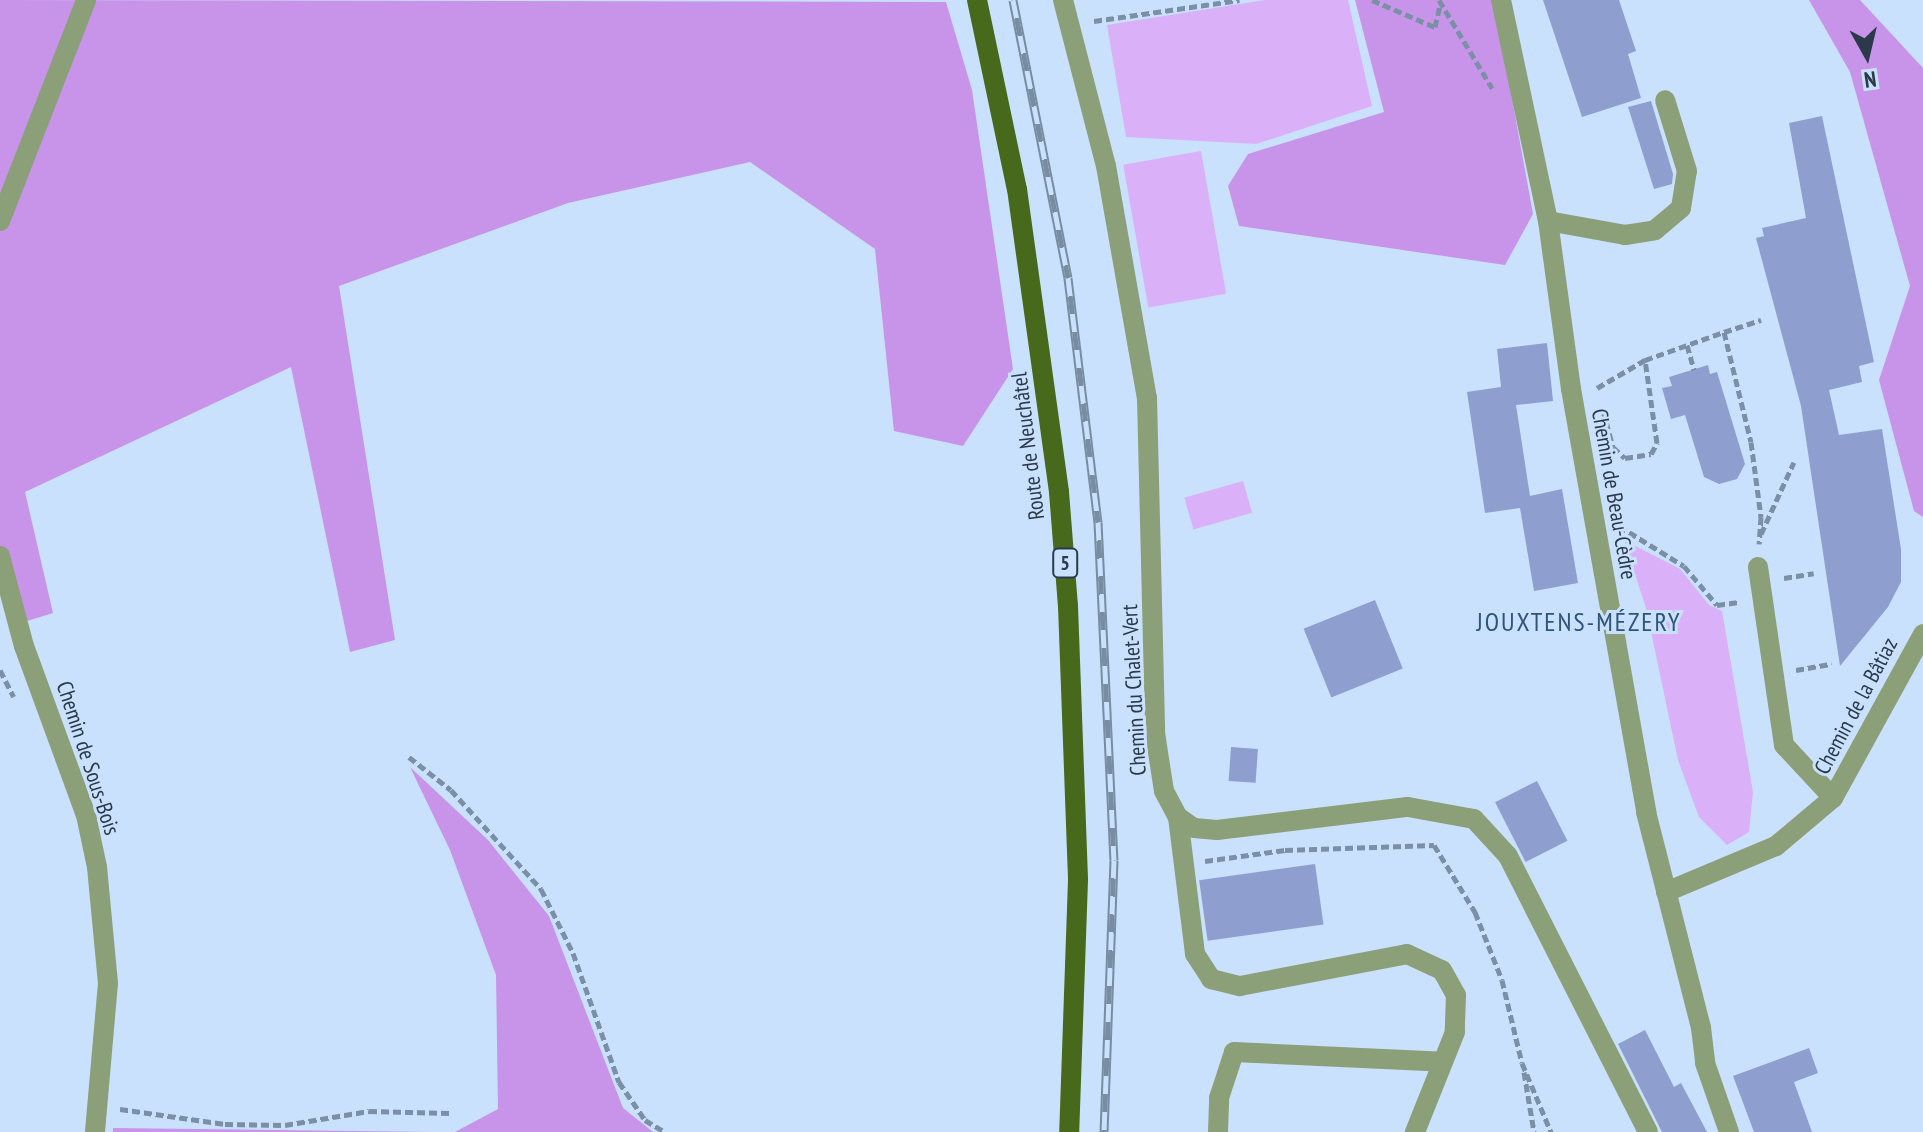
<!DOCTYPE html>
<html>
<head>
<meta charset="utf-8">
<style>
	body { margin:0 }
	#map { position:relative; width:1923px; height:1132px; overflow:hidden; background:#c9e1fc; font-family:"PT Sans Narrow",sans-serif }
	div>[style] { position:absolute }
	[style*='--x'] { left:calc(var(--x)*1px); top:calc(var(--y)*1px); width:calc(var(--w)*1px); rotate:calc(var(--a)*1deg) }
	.green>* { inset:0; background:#dab0f8; transform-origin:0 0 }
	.forest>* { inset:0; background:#c794ea }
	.building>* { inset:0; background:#8e9ecf; transform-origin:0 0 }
	.path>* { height:5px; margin-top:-2.5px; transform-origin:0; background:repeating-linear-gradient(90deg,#7b90a6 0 8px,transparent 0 12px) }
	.minor>* { height:20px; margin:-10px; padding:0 10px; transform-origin:10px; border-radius:10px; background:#8b9f79 }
	.major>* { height:20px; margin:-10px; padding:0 10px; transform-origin:10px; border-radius:10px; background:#46691b }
	.rail>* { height:9px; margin-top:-4.5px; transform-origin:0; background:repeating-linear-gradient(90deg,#c9e1fc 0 18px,#788ca2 0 36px); box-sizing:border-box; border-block:2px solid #788ca2 }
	span { translate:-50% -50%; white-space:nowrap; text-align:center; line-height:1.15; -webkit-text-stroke:6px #c9e1fc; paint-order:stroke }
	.shield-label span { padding:2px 6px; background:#c9e1fc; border:2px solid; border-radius:6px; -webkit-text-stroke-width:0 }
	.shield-label { font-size:20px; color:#2a3a4b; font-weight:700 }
	.street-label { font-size:22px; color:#2a3a4b }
	.quarter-label { font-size:26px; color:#305379; letter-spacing:2px }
	.north { position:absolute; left:1827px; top:16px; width:80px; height:80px; -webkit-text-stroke:6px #c9e1fc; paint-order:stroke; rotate:172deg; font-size:22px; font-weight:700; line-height:32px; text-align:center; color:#2a3a4b }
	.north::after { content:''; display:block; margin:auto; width:28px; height:36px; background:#2a3a4b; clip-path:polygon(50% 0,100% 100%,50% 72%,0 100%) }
</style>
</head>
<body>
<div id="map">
	<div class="green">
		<div style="clip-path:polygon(1265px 0,1348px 0,1372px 106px,1256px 144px,1126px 137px,1107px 25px)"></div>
		<div style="left:1201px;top:151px;width:145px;height:79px;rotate:80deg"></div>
		<div style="left:1243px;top:481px;width:33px;height:61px;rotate:74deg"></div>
		<div style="clip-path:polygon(1624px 540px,1680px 569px,1709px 605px,1722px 611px,1753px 792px,1749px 832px,1727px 845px,1699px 817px,1678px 760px,1646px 608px)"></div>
	</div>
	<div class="forest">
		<div style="clip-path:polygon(0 0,946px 2px,972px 90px,1013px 369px,963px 446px,894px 431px,875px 249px,750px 162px,568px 203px,339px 286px,395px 640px,350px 652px,291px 367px,25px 492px,53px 613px,27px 621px,0 563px)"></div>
		<div style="clip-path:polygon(1355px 0,1494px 0,1533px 214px,1505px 265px,1239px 226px,1228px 186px,1248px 154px,1384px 112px)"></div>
		<div style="clip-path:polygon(1809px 0,1860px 0,1923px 68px,1923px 517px,1914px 511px,1879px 380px,1910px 286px,1850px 72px)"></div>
		<div style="clip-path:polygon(410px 767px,488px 840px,549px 916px,623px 1108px,653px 1132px,455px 1132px,498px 1109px,496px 975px,450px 850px)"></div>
		<div style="clip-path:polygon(113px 1128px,433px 1132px,113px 1132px)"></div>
	</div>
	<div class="building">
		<div style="clip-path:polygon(1543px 0,1619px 0,1636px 51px,1628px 54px,1641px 98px,1582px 117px)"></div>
		<div style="clip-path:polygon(1651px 101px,1673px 174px,1672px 184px,1654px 189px,1628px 107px)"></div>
		<div style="clip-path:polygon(1822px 116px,1874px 362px,1859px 366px,1862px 382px,1829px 390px,1839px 435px,1882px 429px,1901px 549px,1901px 582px,1888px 607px,1840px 666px,1801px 406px,1756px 238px,1764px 236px,1762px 228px,1806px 218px,1789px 123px)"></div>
		<div style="clip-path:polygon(1547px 343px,1553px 401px,1516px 405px,1530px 496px,1562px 489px,1578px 583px,1534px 591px,1520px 508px,1485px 513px,1467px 392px,1501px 387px,1497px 349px)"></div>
		<div style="clip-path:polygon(1708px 365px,1710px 374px,1717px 372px,1745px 464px,1737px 479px,1719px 484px,1704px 477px,1685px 415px,1671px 419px,1662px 388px,1672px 386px,1669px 377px)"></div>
		<div style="left:1375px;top:600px;width:74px;height:77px;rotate:68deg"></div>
		<div style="left:1231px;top:747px;width:27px;height:34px;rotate:4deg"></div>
		<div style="left:1537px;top:781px;width:67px;height:47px;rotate:63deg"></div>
		<div style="left:1315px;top:864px;width:61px;height:117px;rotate:82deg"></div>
		<div style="clip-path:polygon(1645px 1030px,1674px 1087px,1681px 1083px,1707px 1132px,1662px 1132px,1618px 1044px)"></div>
		<div style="clip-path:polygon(1809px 1048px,1818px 1073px,1794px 1082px,1812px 1132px,1754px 1132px,1733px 1076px)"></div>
	</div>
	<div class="path">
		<div style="--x:1372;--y:0;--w:69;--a:23.2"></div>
		<div style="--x:1435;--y:27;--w:23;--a:-77"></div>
		<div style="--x:1439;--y:0;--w:103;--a:58.9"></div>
		<div style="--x:1094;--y:21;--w:147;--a:-8.2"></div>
		<div style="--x:1724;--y:332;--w:39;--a:-18"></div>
		<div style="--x:1687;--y:345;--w:26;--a:74"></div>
		<div style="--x:1597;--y:388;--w:56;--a:-30.3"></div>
		<div style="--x:1603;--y:410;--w:38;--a:75"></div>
		<div style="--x:1613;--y:447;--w:16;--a:43"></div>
		<div style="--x:1625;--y:458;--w:26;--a:-9"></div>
		<div style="--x:1651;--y:454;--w:13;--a:-61"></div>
		<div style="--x:1657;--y:443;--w:84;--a:-98.2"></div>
		<div style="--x:1645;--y:360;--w:84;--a:-19.5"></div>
		<div style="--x:1724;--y:332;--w:113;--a:76.2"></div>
		<div style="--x:1751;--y:442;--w:76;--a:82.4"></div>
		<div style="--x:1761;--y:517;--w:27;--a:94"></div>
		<div style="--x:1619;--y:526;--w:76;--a:31.6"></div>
		<div style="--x:1684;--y:566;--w:51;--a:49.8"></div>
		<div style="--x:1717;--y:605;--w:22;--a:-8"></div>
		<div style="--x:1761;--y:534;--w:79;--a:-65.4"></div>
		<div style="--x:1784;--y:578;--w:30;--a:-9"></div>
		<div style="--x:0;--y:670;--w:30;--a:63"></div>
		<div style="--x:1796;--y:670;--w:36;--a:-10"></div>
		<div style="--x:409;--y:757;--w:53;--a:38.2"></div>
		<div style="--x:451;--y:790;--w:134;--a:47.7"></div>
		<div style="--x:541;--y:889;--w:72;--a:63.4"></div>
		<div style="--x:573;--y:953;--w:137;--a:70.4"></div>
		<div style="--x:619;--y:1082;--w:46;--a:55.6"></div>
		<div style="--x:645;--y:1120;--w:23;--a:31"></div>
		<div style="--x:1205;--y:861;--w:81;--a:-7.8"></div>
		<div style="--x:1285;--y:850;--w:149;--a:-1.9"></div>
		<div style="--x:1434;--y:845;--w:79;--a:58.5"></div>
		<div style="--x:1475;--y:912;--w:73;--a:68.3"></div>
		<div style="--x:1502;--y:980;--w:85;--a:76.5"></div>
		<div style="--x:1522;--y:1063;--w:75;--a:67.2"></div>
		<div style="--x:1524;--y:1072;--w:61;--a:80.5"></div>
		<div style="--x:120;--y:1109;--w:106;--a:8.1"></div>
		<div style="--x:225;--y:1124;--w:60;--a:1"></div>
		<div style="--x:285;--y:1125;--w:85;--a:-9.5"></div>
		<div style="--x:369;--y:1111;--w:80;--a:1.4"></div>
	</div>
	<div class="minor">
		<div style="--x:1063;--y:0;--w:171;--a:75.5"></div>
		<div style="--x:1106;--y:166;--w:236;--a:80"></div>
		<div style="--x:1147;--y:398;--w:335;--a:88.6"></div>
		<div style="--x:1155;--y:733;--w:59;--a:81.2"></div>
		<div style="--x:1164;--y:791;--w:30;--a:62"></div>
		<div style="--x:1178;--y:817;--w:19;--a:35"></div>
		<div style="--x:1194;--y:828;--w:23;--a:5"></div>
		<div style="--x:1217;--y:830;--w:192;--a:-6.9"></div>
		<div style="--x:1408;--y:807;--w:67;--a:10.3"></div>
		<div style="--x:1474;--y:819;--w:50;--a:47.4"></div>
		<div style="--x:1508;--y:856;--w:309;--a:63.1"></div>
		<div style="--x:1501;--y:0;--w:226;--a:78"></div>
		<div style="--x:1548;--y:221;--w:170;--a:82.2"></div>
		<div style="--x:1571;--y:389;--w:430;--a:79.9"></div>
		<div style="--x:1646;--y:812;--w:223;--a:75.7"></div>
		<div style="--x:1701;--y:1028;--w:35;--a:83"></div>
		<div style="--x:1705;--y:1063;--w:73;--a:70.8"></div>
		<div style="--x:0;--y:221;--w:237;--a:-68.7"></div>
		<div style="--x:1548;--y:221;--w:78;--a:10.3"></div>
		<div style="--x:1625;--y:235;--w:30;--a:-9"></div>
		<div style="--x:1655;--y:230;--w:34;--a:-40"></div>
		<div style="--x:1681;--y:208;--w:37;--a:-81"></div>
		<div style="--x:1687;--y:171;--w:74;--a:-107.2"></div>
		<div style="--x:0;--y:556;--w:93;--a:75.1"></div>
		<div style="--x:24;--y:646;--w:180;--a:69.9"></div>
		<div style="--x:86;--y:815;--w:53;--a:78.1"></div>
		<div style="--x:97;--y:867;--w:117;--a:84.6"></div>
		<div style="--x:108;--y:983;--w:150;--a:95"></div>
		<div style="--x:1758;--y:567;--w:180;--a:81.7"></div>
		<div style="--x:1784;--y:745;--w:72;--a:47.2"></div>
		<div style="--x:1178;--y:817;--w:138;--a:82.9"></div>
		<div style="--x:1195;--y:954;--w:30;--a:57"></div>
		<div style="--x:1211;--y:979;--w:30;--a:14"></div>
		<div style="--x:1240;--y:986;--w:170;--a:-10.8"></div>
		<div style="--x:1407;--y:954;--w:38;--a:25"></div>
		<div style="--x:1442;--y:970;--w:29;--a:61"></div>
		<div style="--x:1456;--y:995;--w:37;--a:92"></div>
		<div style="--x:1455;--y:1032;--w:108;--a:111.8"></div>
		<div style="--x:1666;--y:892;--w:119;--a:-22.7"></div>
		<div style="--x:1776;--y:846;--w:75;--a:-40.1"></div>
		<div style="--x:1833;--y:798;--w:187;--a:-61.2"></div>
		<div style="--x:1218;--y:1132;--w:34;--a:-88"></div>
		<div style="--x:1219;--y:1098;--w:48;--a:-71.9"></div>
		<div style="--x:1234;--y:1052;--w:209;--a:2.7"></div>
	</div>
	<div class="major">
		<div style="--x:977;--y:0;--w:193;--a:78.1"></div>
		<div style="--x:1017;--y:189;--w:306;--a:82.1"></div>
		<div style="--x:1059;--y:492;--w:114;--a:85.5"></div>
		<div style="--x:1068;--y:606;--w:274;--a:87.9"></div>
		<div style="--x:1078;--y:880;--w:252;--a:92"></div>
	</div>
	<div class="rail">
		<div style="--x:1013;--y:0;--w:283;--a:78.8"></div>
		<div style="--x:1068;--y:278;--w:246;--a:83"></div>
		<div style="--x:1098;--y:522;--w:338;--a:87.3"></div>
		<div style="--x:1114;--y:860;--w:272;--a:92.1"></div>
	</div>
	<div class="shield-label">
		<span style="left:1065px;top:563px">5</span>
	</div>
	<div class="street-label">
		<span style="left:1028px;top:446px;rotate:-97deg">Route de Neuchâtel</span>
		<span style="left:1614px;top:494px;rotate:80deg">Chemin de Beau-Cèdre</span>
		<span style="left:1134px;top:690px;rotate:-93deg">Chemin du Chalet-Vert</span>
		<span style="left:1856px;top:706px;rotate:-62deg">Chemin de la Bâtiaz</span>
		<span style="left:88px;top:758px;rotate:72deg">Chemin de Sous-Bois</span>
	</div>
	<div class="quarter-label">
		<span style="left:1579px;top:622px">JOUXTENS-MÉZERY</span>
	</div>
	<div class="north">N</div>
</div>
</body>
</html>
